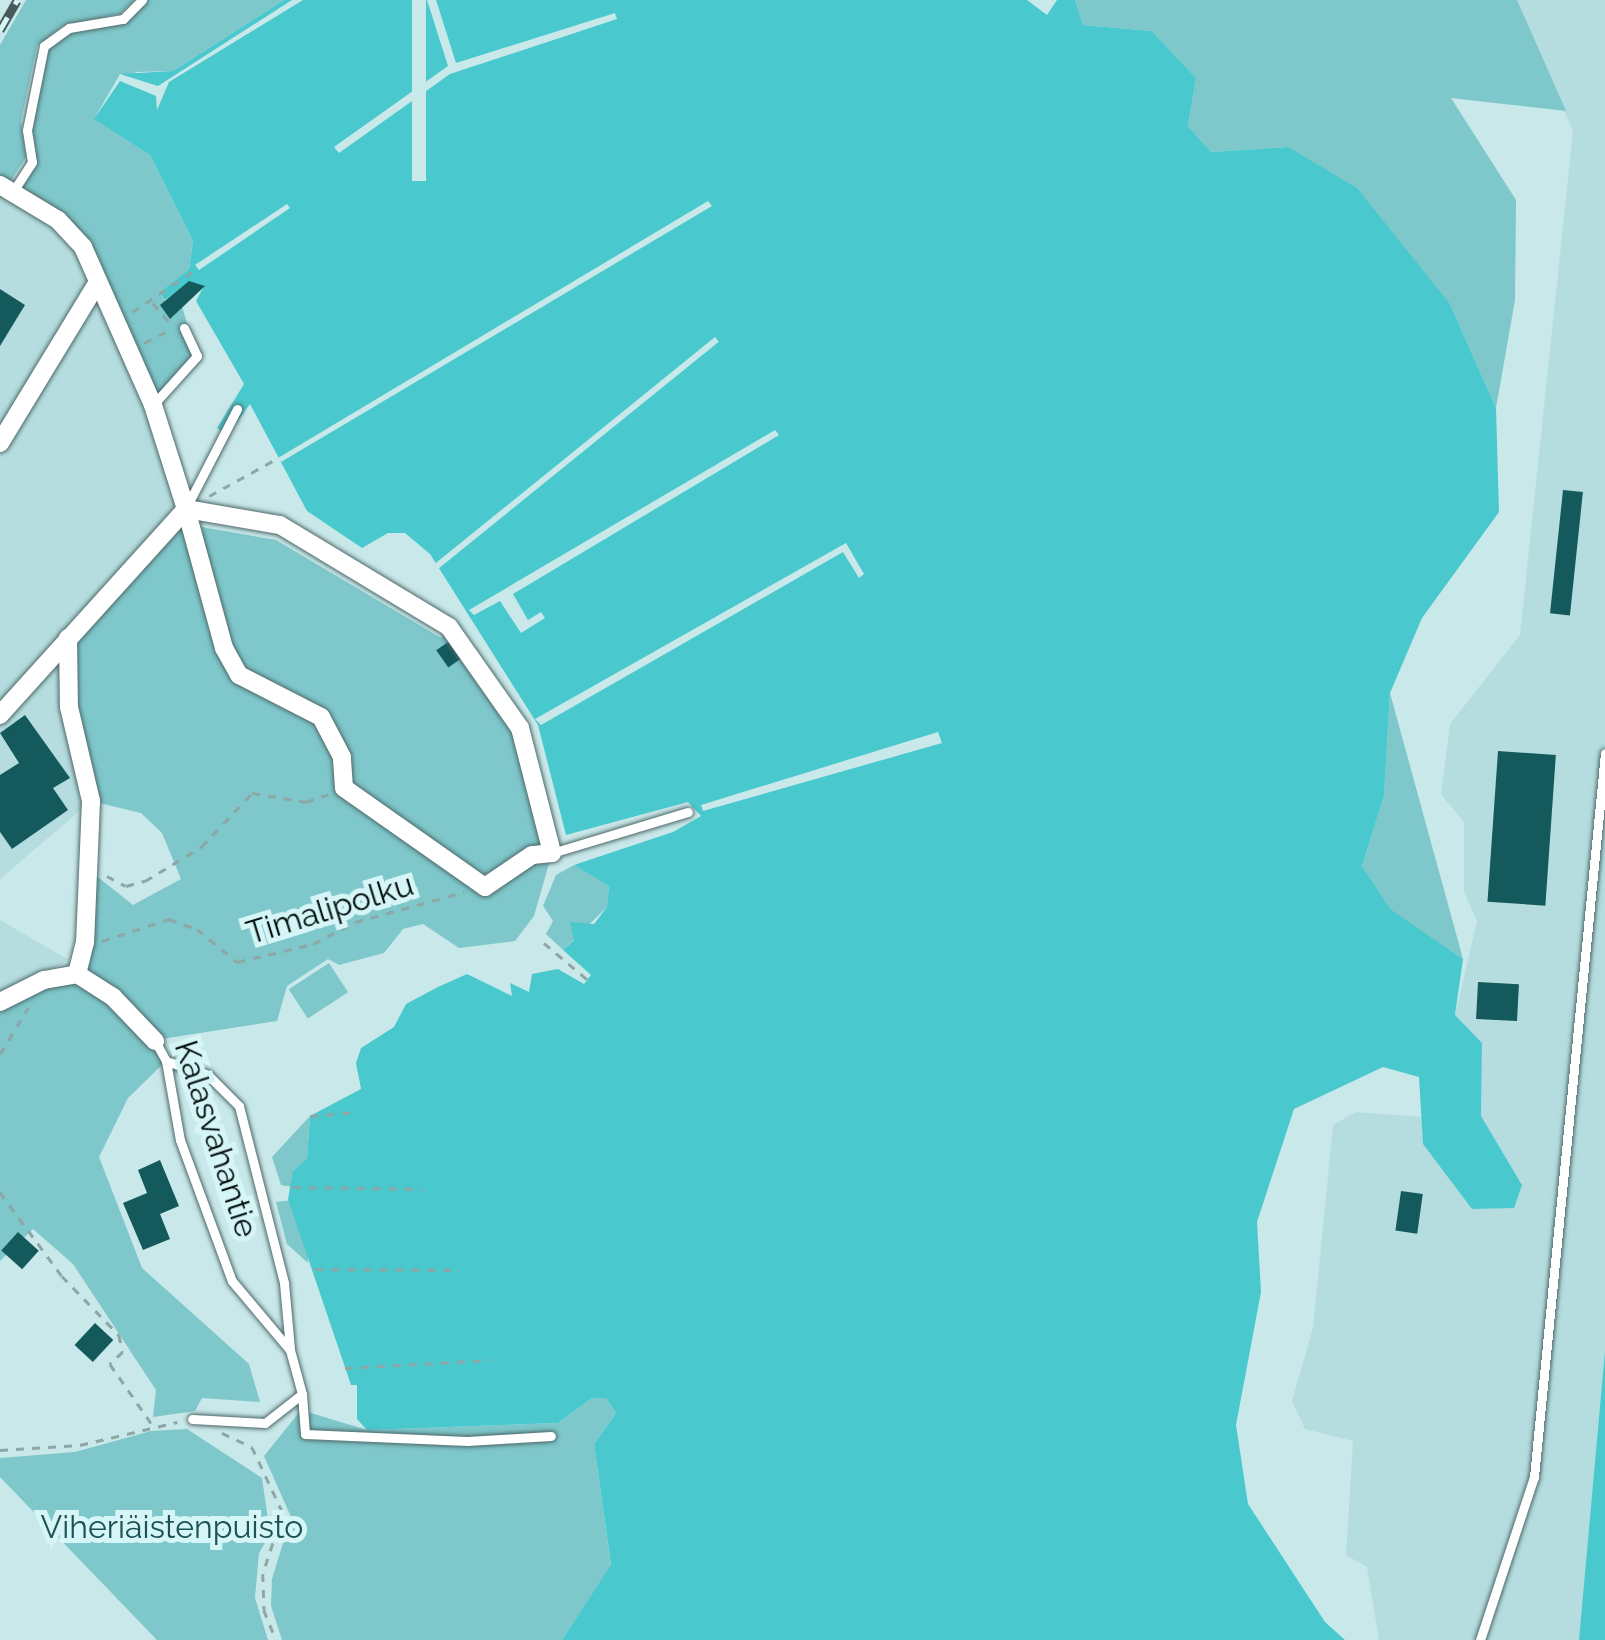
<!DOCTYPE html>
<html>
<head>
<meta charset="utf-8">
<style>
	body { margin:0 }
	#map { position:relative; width:1605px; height:1640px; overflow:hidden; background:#c9e8e9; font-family:Raleway,sans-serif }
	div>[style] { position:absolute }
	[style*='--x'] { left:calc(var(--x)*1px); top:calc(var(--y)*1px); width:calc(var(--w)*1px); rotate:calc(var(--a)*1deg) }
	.built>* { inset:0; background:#b5dddf }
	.green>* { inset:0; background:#7ec7ca; transform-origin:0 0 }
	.water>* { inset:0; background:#49c9ce }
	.pier>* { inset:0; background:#c9e8e9; transform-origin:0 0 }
	.building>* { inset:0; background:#145a5d; transform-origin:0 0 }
	.path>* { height:2.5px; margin-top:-1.25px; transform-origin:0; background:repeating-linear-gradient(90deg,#8da6a6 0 8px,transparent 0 16px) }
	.roads { filter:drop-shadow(0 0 2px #4e696a) drop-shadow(0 0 2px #4e696a) }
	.lane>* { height:9px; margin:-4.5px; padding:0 4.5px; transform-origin:4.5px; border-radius:4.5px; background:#fff }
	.street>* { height:18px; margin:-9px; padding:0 9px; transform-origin:9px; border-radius:9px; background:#fff }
	.rail>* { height:9px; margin-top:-4.5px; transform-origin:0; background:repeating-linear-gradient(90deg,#d6f5f6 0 15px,#475959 0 30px); box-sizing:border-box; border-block:2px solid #475959 }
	span { translate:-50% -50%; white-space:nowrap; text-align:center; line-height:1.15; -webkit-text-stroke:10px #d6f5f6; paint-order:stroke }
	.street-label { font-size:32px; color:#061111 }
	.park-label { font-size:32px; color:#1c5254 }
</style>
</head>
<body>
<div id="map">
	<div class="built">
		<div style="clip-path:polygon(1517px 0,1605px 0,1605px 1640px,1379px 1640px,1367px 1567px,1346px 1555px,1353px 1441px,1305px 1429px,1292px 1401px,1313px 1328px,1333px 1125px,1356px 1112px,1422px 1117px,1423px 1144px,1522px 1185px,1481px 1116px,1482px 1043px,1455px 1016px,1477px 921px,1464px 892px,1464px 822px,1441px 794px,1450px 724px,1520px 635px,1573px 131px)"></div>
		<div style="clip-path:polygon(0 186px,83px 247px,186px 509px,91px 801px,0 879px)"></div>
		<div style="clip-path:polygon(0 920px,69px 960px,0 997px)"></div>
	</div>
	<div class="green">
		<div style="clip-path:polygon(26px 0,135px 0,120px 14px,64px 25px,37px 46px,21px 121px,26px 157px,10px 182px,0 175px,0 45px)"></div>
		<div style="clip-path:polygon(142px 0,284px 0,173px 71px,136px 72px,95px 119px,150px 155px,193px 241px,189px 269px,160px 294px,170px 307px,180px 300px,197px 356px,153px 405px,83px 247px,12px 193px,32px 162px,27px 130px,44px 46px,69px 28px,123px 19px)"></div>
		<div style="clip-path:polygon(1075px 0,1517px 0,1566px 111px,1451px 98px,1516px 200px,1515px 300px,1496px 408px,1450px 304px,1288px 147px,1211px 152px,1188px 126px,1196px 78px,1152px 31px,1083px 25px)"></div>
		<div style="clip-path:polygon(186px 509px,190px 525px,276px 540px,441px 638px,449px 627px,520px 728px,552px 853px,534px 916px,515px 941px,459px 948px,423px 924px,403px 929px,384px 953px,339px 965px,328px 959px,287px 986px,277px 1021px,155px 1040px,166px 1061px,128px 1098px,99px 1157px,142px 1268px,249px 1364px,260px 1402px,202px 1398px,195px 1411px,153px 1417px,156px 1390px,73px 1264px,33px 1229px,0 1261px,0 1012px,77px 973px,89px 870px,133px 905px,181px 879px,162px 833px,141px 813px,91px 801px,69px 707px,68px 638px)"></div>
		<div style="clip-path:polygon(1390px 693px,1463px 959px,1389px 909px,1362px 866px,1384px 796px)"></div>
		<div style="clip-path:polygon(574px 865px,609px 885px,607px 907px,563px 950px,546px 934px,553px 921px,543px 906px,556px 875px)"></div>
		<div style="left:329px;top:963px;width:35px;height:48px;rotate:57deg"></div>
		<div style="clip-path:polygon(310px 1116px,307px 1158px,293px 1171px,293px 1187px,281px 1185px,272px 1157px)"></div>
		<div style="clip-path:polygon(293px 1200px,308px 1242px,308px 1263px,287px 1244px,276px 1202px)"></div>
		<div style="clip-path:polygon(592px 1398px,606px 1398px,616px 1413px,594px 1444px,611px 1566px,562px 1640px,282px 1640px,271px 1606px,272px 1579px,291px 1517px,264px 1456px,301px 1410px,367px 1430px,558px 1423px)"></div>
		<div style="clip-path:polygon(187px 1429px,262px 1478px,270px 1534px,259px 1553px,255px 1598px,268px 1640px,157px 1640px,0 1477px,0 1458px,75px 1452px,151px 1431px)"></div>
	</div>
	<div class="water">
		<div style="clip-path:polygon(284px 0,1027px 0,1047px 15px,1057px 0,1075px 0,1083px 25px,1152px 31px,1196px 78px,1188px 126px,1211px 152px,1288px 147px,1357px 188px,1450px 304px,1496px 408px,1499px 512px,1422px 618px,1390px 693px,1384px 796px,1362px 866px,1390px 909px,1463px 959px,1455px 1015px,1482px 1043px,1481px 1116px,1522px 1185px,1514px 1208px,1472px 1209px,1423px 1144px,1419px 1077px,1383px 1067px,1294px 1109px,1257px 1222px,1261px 1292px,1236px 1425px,1248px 1504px,1325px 1622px,1345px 1640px,562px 1640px,611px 1565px,594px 1444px,616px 1413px,606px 1398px,592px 1398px,558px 1423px,367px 1430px,357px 1419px,357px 1385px,351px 1385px,288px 1199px,293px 1171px,307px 1158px,310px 1116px,361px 1089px,356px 1063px,361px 1048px,394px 1027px,406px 1004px,438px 987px,467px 974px,512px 996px,510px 983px,529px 992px,532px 974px,558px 969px,584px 984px,591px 975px,563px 950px,574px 940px,570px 922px,594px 924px,607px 907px,609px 886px,574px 865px,673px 832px,701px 816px,688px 802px,566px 835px,538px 725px,430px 554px,405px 533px,388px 533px,362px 548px,307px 511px,250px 404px,228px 435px,217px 428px,244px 384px,196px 301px,204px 286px,189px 282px,165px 300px,160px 293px,189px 269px,193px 241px,150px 155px,94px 119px,120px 74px,173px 71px)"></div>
		<div style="clip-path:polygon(1605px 1351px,1605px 1640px,1579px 1640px)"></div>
	</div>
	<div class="pier">
		<div style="clip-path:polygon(292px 0,303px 0,169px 82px,157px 110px,156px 96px,120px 81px,94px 119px,120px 74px,158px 86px)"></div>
		<div style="left:412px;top:0;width:14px;height:181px"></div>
		<div style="clip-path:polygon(427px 0,436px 0,456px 63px,615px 13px,617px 19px,450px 74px,339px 153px,334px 147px,448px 66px)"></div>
		<div style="clip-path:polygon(708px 201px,712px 206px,281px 462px,278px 458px)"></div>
		<div style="clip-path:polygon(287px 204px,290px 208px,199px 270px,195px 265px)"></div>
		<div style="left:715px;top:337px;width:6px;height:372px;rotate:51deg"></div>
		<div style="clip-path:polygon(775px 430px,779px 435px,513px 594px,528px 620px,541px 612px,545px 618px,521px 633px,500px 601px,474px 615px,469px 610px)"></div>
		<div style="clip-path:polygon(846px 543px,864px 574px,859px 578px,843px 552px,541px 725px,535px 719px)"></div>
		<div style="clip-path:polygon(938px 732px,942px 743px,703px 811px,701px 805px)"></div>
	</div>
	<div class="building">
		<div style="clip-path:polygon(189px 281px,205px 286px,170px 319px,160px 305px)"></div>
		<div style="clip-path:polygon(0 289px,25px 305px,0 346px)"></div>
		<div style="left:1563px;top:490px;width:20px;height:124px;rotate:6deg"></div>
		<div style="left:451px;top:640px;width:21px;height:18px;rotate:55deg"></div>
		<div style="clip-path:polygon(25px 715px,70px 778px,53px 788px,68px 810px,12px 849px,0 832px,0 775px,19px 763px,0 733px)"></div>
		<div style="left:1498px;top:751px;width:58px;height:151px;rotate:4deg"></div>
		<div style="left:1478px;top:982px;width:41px;height:37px;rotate:3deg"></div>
		<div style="clip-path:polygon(160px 1160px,179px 1206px,160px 1214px,170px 1239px,143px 1250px,123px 1203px,147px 1193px,138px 1170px)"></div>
		<div style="left:1401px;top:1191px;width:22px;height:40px;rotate:8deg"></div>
		<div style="left:18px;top:1232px;width:28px;height:25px;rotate:42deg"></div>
		<div style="left:95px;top:1323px;width:25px;height:30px;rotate:43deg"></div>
	</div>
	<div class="path">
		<div style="--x:153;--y:303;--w:31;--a:50"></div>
		<div style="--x:132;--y:312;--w:79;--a:-33.7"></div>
		<div style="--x:144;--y:343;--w:31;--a:-27"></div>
		<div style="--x:209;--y:496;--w:79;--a:-28.8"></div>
		<div style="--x:107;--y:876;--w:21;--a:28"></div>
		<div style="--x:126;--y:886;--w:20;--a:-15"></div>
		<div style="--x:145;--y:881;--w:66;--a:-31.3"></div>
		<div style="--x:201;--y:847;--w:74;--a:-46.6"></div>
		<div style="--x:252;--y:793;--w:55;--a:9.5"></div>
		<div style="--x:306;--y:802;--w:24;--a:-19"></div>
		<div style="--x:102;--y:941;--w:71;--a:-18.2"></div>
		<div style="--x:169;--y:919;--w:30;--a:20"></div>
		<div style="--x:197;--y:929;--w:52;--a:39.5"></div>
		<div style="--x:237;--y:962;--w:78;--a:-13.3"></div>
		<div style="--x:313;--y:944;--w:47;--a:-27.6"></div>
		<div style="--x:355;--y:922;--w:113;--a:-15.4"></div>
		<div style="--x:544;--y:943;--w:57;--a:40.1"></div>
		<div style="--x:0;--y:1054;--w:54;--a:-58.7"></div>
		<div style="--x:310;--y:1116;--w:44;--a:-5.2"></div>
		<div style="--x:293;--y:1187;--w:130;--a:0.9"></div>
		<div style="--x:0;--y:1192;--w:104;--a:53.6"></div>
		<div style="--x:62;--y:1276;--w:82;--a:46"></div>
		<div style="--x:119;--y:1335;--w:17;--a:77"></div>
		<div style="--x:123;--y:1352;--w:18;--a:137"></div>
		<div style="--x:110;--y:1364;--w:77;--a:55.1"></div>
		<div style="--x:315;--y:1269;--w:145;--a:0.4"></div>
		<div style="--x:345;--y:1368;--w:146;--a:-3.1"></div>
		<div style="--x:222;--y:1433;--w:33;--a:25"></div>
		<div style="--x:252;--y:1447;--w:73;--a:64.8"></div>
		<div style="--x:283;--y:1513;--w:64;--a:108.2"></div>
		<div style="--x:263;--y:1574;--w:36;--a:88"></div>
		<div style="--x:264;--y:1610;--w:32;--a:68"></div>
		<div style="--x:0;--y:1450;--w:80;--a:-3.6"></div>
		<div style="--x:80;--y:1445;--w:100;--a:-13.3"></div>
	</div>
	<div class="roads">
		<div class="lane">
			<div style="--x:12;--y:193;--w:37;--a:-57"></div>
			<div style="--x:32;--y:162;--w:32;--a:-99"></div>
			<div style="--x:27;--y:130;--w:86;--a:-78.6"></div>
			<div style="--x:44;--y:46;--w:31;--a:-36"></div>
			<div style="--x:69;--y:28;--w:55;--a:-9.5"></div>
			<div style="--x:123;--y:19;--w:27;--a:-45"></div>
			<div style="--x:153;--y:405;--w:66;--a:-48.1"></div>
			<div style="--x:197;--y:356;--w:31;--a:-115"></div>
			<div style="--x:188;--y:504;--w:107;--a:-62.7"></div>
			<div style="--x:552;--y:853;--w:142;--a:-16.8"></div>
			<div style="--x:155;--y:1041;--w:23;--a:61"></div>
			<div style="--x:166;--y:1061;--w:80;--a:80"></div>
			<div style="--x:180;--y:1140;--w:150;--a:69.8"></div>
			<div style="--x:232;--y:1281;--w:90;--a:50"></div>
			<div style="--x:290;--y:1350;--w:46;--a:74.7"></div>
			<div style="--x:302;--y:1394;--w:47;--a:141.9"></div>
			<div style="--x:265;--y:1423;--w:73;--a:-176.9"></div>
			<div style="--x:166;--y:1061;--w:44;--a:18.4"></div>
			<div style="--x:208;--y:1075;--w:44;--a:45"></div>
			<div style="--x:239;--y:1106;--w:183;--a:75.7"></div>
			<div style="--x:284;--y:1283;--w:66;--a:84.8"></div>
			<div style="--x:302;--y:1394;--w:40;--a:85.7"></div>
			<div style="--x:305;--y:1434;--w:162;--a:2.5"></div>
			<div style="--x:467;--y:1441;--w:84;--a:-3.4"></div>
			<div style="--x:1480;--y:1640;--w:172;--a:-71.7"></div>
			<div style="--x:1534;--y:1477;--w:727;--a:-84.4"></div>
		</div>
		<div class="street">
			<div style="--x:0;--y:185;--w:68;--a:31.1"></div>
			<div style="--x:58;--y:220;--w:37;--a:47"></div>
			<div style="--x:83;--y:247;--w:173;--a:66.1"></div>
			<div style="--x:153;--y:405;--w:109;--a:72.4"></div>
			<div style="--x:186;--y:509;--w:278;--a:132.1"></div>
			<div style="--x:0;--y:443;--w:188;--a:-58.7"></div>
			<div style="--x:186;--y:509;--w:95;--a:9.7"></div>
			<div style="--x:280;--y:525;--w:197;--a:31.1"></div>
			<div style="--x:449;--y:627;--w:123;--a:54.9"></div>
			<div style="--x:520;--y:728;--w:129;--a:75.6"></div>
			<div style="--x:552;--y:853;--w:20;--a:174"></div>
			<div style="--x:532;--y:855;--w:57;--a:145.8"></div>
			<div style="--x:485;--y:887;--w:172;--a:-144.9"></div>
			<div style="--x:344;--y:788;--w:31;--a:-94"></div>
			<div style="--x:342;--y:757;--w:45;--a:-117.7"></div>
			<div style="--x:321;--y:717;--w:92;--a:-152.9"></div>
			<div style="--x:239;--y:675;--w:31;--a:-119"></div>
			<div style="--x:224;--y:648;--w:144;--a:-105.3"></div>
			<div style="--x:68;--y:638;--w:69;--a:89.2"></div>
			<div style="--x:69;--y:707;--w:97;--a:76.8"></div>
			<div style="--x:91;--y:801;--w:141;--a:92.4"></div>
			<div style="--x:85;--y:942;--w:33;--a:104"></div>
			<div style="--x:0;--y:1002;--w:49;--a:-26.6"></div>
			<div style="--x:44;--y:980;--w:34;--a:-10"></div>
			<div style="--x:77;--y:974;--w:43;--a:32.6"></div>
			<div style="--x:113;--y:997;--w:61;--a:46.3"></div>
		</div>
	</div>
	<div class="rail">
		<div style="--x:0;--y:30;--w:34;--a:-60"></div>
	</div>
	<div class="street-label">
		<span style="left:330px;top:909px;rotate:-17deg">Timalipolku</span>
		<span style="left:216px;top:1139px;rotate:72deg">Kalasvahantie</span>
	</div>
	<div class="park-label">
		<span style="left:172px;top:1527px">Viheriäistenpuisto</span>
	</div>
</div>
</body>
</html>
